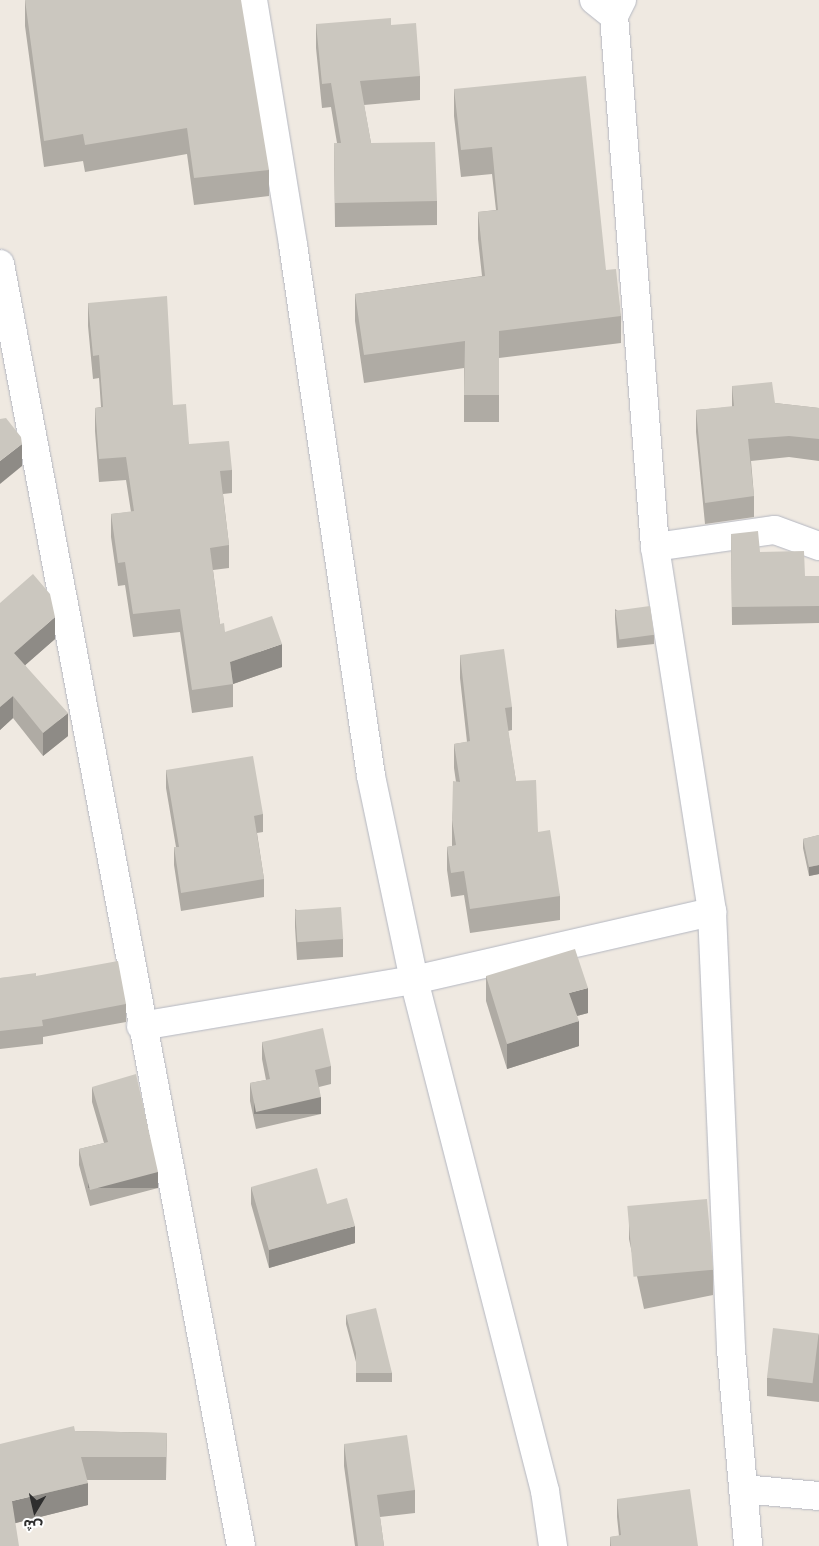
<!DOCTYPE html>
<html>
<head>
<meta charset="utf-8">
<style>
	body { margin:0 }
	#map { position:relative; width:819px; height:1546px; overflow:hidden; background:#efe9e1; font-family:Poppins,"Noto Sans Arabic",sans-serif }
	div>[style] { position:absolute }
	[style*='--x'] { left:calc(var(--x)*1px); top:calc(var(--y)*1px); width:calc(var(--w)*1px); rotate:calc(var(--a)*1deg) }
	.roads { filter:drop-shadow(0 0 1px #b4b7c1) drop-shadow(0 0 1px #b4b7c1) }
	.minor>* { height:28px; margin:-14px; padding:0 14px; transform-origin:14px; border-radius:14px; background:#fff }
	.tertiary>* { height:28px; margin:-14px; padding:0 14px; transform-origin:14px; border-radius:14px; background:#fff }
	.wall>* { inset:0; background:#afaba4 }
	.shaded-wall>* { inset:0; background:#8e8b86; transform-origin:0 0 }
	.building>* { inset:0; background:#cbc7bf; transform-origin:0 0 }
	span { translate:-50% -50%; white-space:nowrap; text-align:center; line-height:1.15; -webkit-text-stroke:5px #fff; paint-order:stroke }
	.north { position:absolute; left:10px; top:1486px; width:50px; height:50px; -webkit-text-stroke:4px #fff; paint-order:stroke; rotate:189deg; font-size:14px; font-weight:700; line-height:20px; text-align:center; color:#2e2e2e }
	.north::after { content:''; display:block; margin:auto; width:18px; height:22px; background:#2e2e2e; clip-path:polygon(50% 0,100% 100%,50% 72%,0 100%) }
</style>
</head>
<body>
<div id="map">
	<div class="roads">
		<div class="minor">
			<div style="--x:253;--y:0;--w:248;--a:80.7"></div>
			<div style="--x:293;--y:245;--w:537;--a:81.64"></div>
			<div style="--x:371;--y:776;--w:208;--a:78.1"></div>
			<div style="--x:414;--y:980;--w:528;--a:75.62"></div>
			<div style="--x:545;--y:1491;--w:56;--a:81.7"></div>
			<div style="--x:594;--y:0;--w:26;--a:39"></div>
			<div style="--x:622;--y:0;--w:18;--a:117"></div>
			<div style="--x:614;--y:16;--w:533;--a:85.58"></div>
			<div style="--x:655;--y:547;--w:369;--a:81.1"></div>
			<div style="--x:712;--y:912;--w:438;--a:87.5"></div>
			<div style="--x:731;--y:1350;--w:197;--a:85"></div>
			<div style="--x:655;--y:547;--w:121;--a:-8.1"></div>
			<div style="--x:775;--y:530;--w:47;--a:20"></div>
			<div style="--x:141;--y:1026;--w:277;--a:-9.6"></div>
			<div style="--x:414;--y:980;--w:306;--a:-12.9"></div>
			<div style="--x:743;--y:1489;--w:76;--a:5.3"></div>
		</div>
		<div class="tertiary">
			<div style="--x:0;--y:264;--w:1304;--a:79.35"></div>
		</div>
	</div>
	<div class="wall">
		<div style="clip-path:polygon(25px 0,269px 170px,269px 196px,194px 205px,187px 154px,85px 172px,83px 161px,44px 167px,25px 26px)"></div>
		<div style="clip-path:polygon(316px 24px,391px 25px,420px 76px,420px 100px,364px 105px,371px 143px,437px 201px,437px 225px,335px 227px,334px 143px,337px 143px,331px 107px,322px 108px,316px 48px)"></div>
		<div style="clip-path:polygon(454px 89px,606px 270px,621px 316px,621px 343px,499px 358px,499px 422px,464px 422px,464px 368px,364px 383px,355px 321px,355px 294px,482px 276px,478px 239px,478px 212px,496px 210px,492px 174px,461px 177px,454px 116px)"></div>
		<div style="clip-path:polygon(88px 303px,173px 405px,189px 444px,232px 470px,232px 493px,223px 494px,229px 545px,229px 568px,213px 570px,220px 624px,225px 632px,282px 667px,233px 684px,233px 707px,192px 713px,180px 632px,133px 637px,125px 585px,118px 586px,111px 537px,111px 514px,131px 512px,126px 480px,99px 482px,95px 431px,95px 408px,101px 407px,99px 378px,93px 379px,88px 326px)"></div>
		<div style="clip-path:polygon(732px 386px,775px 403px,819px 408px,819px 461px,789px 457px,751px 461px,754px 496px,754px 517px,705px 524px,696px 432px,696px 410px,732px 407px)"></div>
		<div style="clip-path:polygon(731px 534px,760px 552px,805px 576px,819px 576px,819px 623px,732px 625px)"></div>
		<div style="clip-path:polygon(0 603px,55px 639px,25px 665px,68px 736px,43px 756px,13px 718px,0 730px)"></div>
		<div style="clip-path:polygon(615px 609px,654px 635px,654px 644px,617px 648px,615px 618px)"></div>
		<div style="clip-path:polygon(460px 655px,512px 707px,512px 730px,508px 731px,516px 781px,538px 832px,560px 896px,560px 920px,470px 933px,464px 895px,451px 897px,447px 870px,447px 847px,452px 846px,452px 820px,456px 782px,454px 768px,454px 744px,467px 742px,460px 678px)"></div>
		<div style="clip-path:polygon(166px 770px,263px 814px,263px 832px,257px 833px,264px 879px,264px 897px,181px 911px,174px 865px,174px 847px,176px 847px,166px 788px)"></div>
		<div style="clip-path:polygon(819px 835px,819px 874px,809px 876px,803px 848px,803px 839px)"></div>
		<div style="clip-path:polygon(295px 909px,343px 939px,343px 957px,297px 960px,295px 927px)"></div>
		<div style="clip-path:polygon(36px 976px,126px 1004px,126px 1022px,43px 1037px,43px 1044px,0 1049px,0 978px)"></div>
		<div style="clip-path:polygon(486px 976px,588px 1013px,577px 1016px,579px 1046px,507px 1069px,486px 1001px)"></div>
		<div style="clip-path:polygon(262px 1042px,331px 1066px,331px 1084px,319px 1087px,321px 1114px,256px 1129px,250px 1101px,250px 1083px,266px 1080px,262px 1059px)"></div>
		<div style="clip-path:polygon(92px 1087px,158px 1188px,90px 1206px,79px 1165px,79px 1149px,104px 1143px,92px 1102px)"></div>
		<div style="clip-path:polygon(251px 1187px,327px 1204px,355px 1243px,269px 1268px,251px 1204px)"></div>
		<div style="clip-path:polygon(629px 1215px,713px 1270px,713px 1295px,644px 1309px,629px 1239px)"></div>
		<div style="clip-path:polygon(346px 1315px,392px 1373px,392px 1382px,356px 1382px,356px 1362px,346px 1324px)"></div>
		<div style="clip-path:polygon(819px 1334px,819px 1402px,767px 1396px,767px 1378px)"></div>
		<div style="clip-path:polygon(75px 1431px,167px 1433px,166px 1480px,87px 1480px,88px 1505px,15px 1523px,0 1546px)"></div>
		<div style="clip-path:polygon(344px 1444px,415px 1490px,415px 1513px,380px 1517px,384px 1546px,355px 1546px,344px 1466px)"></div>
		<div style="clip-path:polygon(617px 1499px,698px 1546px,610px 1546px,610px 1537px,619px 1536px,617px 1517px)"></div>
	</div>
	<div class="shaded-wall">
		<div style="clip-path:polygon(22px 444px,22px 466px,0 484px,0 461px)"></div>
		<div style="clip-path:polygon(55px 617px,55px 639px,14px 675px,14px 653px)"></div>
		<div style="clip-path:polygon(282px 644px,282px 667px,233px 684px,230px 662px)"></div>
		<div style="clip-path:polygon(13px 696px,13px 718px,0 730px,0 707px)"></div>
		<div style="clip-path:polygon(68px 713px,68px 736px,43px 756px,43px 733px)"></div>
		<div style="clip-path:polygon(819px 865px,819px 874px,809px 876px,809px 867px)"></div>
		<div style="clip-path:polygon(588px 988px,588px 1013px,569px 1018px,569px 993px)"></div>
		<div style="clip-path:polygon(579px 1021px,579px 1046px,507px 1069px,507px 1044px)"></div>
		<div style="left:321px;top:1097px;width:17px;height:67px;rotate:90deg"></div>
		<div style="left:158px;top:1172px;width:16px;height:70px;rotate:90deg"></div>
		<div style="clip-path:polygon(355px 1226px,355px 1243px,269px 1268px,269px 1250px)"></div>
		<div style="clip-path:polygon(88px 1483px,88px 1505px,12px 1524px,12px 1501px)"></div>
	</div>
	<div class="building">
		<div style="clip-path:polygon(25px 0,241px 0,269px 170px,194px 178px,187px 128px,85px 145px,83px 134px,44px 141px)"></div>
		<div style="clip-path:polygon(391px 18px,391px 25px,416px 23px,420px 76px,360px 81px,371px 143px,435px 142px,437px 201px,335px 203px,334px 143px,341px 143px,331px 83px,322px 84px,316px 24px)"></div>
		<div style="clip-path:polygon(586px 76px,606px 270px,616px 269px,621px 316px,499px 331px,499px 395px,464px 395px,465px 341px,364px 355px,355px 294px,485px 276px,478px 212px,498px 210px,492px 147px,461px 150px,454px 89px)"></div>
		<div style="clip-path:polygon(167px 296px,173px 405px,186px 404px,189px 444px,229px 441px,232px 470px,220px 471px,229px 545px,210px 548px,220px 624px,224px 623px,225px 632px,272px 616px,282px 644px,230px 662px,233px 684px,192px 690px,180px 609px,133px 614px,125px 562px,118px 563px,111px 514px,134px 511px,126px 457px,99px 459px,95px 408px,103px 407px,99px 355px,93px 356px,88px 303px)"></div>
		<div style="clip-path:polygon(772px 382px,775px 403px,819px 408px,819px 439px,789px 436px,748px 439px,754px 496px,705px 503px,696px 410px,734px 406px,732px 386px)"></div>
		<div style="clip-path:polygon(6px 418px,21px 437px,22px 444px,0 461px,0 419px)"></div>
		<div style="clip-path:polygon(758px 531px,760px 552px,804px 551px,805px 576px,819px 576px,819px 606px,732px 607px,731px 534px)"></div>
		<div style="clip-path:polygon(33px 574px,50px 594px,55px 617px,14px 653px,68px 713px,43px 733px,13px 696px,0 707px,0 603px)"></div>
		<div style="left:650px;top:606px;width:29px;height:35px;rotate:82deg"></div>
		<div style="clip-path:polygon(504px 649px,512px 707px,505px 708px,516px 781px,536px 780px,538px 832px,550px 830px,560px 896px,470px 909px,464px 871px,451px 873px,447px 847px,456px 845px,452px 820px,453px 781px,460px 782px,454px 744px,470px 741px,460px 655px)"></div>
		<div style="clip-path:polygon(253px 756px,263px 814px,254px 816px,264px 879px,181px 893px,174px 847px,179px 847px,166px 770px)"></div>
		<div style="clip-path:polygon(819px 835px,819px 865px,809px 867px,803px 839px)"></div>
		<div style="left:341px;top:907px;width:32px;height:46px;rotate:86deg"></div>
		<div style="clip-path:polygon(575px 949px,588px 988px,569px 993px,579px 1021px,507px 1044px,486px 976px)"></div>
		<div style="clip-path:polygon(118px 961px,126px 1004px,42px 1020px,43px 1026px,0 1031px,0 978px,36px 973px,36px 976px)"></div>
		<div style="clip-path:polygon(323px 1028px,331px 1066px,315px 1070px,321px 1097px,256px 1112px,250px 1083px,270px 1079px,262px 1042px)"></div>
		<div style="clip-path:polygon(136px 1074px,158px 1172px,90px 1190px,79px 1149px,108px 1142px,92px 1087px)"></div>
		<div style="clip-path:polygon(317px 1168px,327px 1204px,347px 1198px,355px 1226px,269px 1250px,251px 1187px)"></div>
		<div style="left:707px;top:1199px;width:71px;height:80px;rotate:85deg"></div>
		<div style="clip-path:polygon(376px 1308px,392px 1373px,356px 1373px,356px 1353px,346px 1315px)"></div>
		<div style="left:773px;top:1328px;width:46px;height:50px;rotate:7deg"></div>
		<div style="clip-path:polygon(74px 1426px,75px 1431px,167px 1433px,166px 1457px,81px 1457px,88px 1483px,12px 1501px,19px 1546px,0 1546px,0 1444px)"></div>
		<div style="clip-path:polygon(407px 1435px,415px 1490px,377px 1495px,384px 1546px,358px 1546px,344px 1444px)"></div>
		<div style="clip-path:polygon(690px 1489px,698px 1546px,611px 1546px,610px 1537px,621px 1535px,617px 1499px)"></div>
	</div>
	<div class="north">ش</div>
</div>
</body>
</html>
